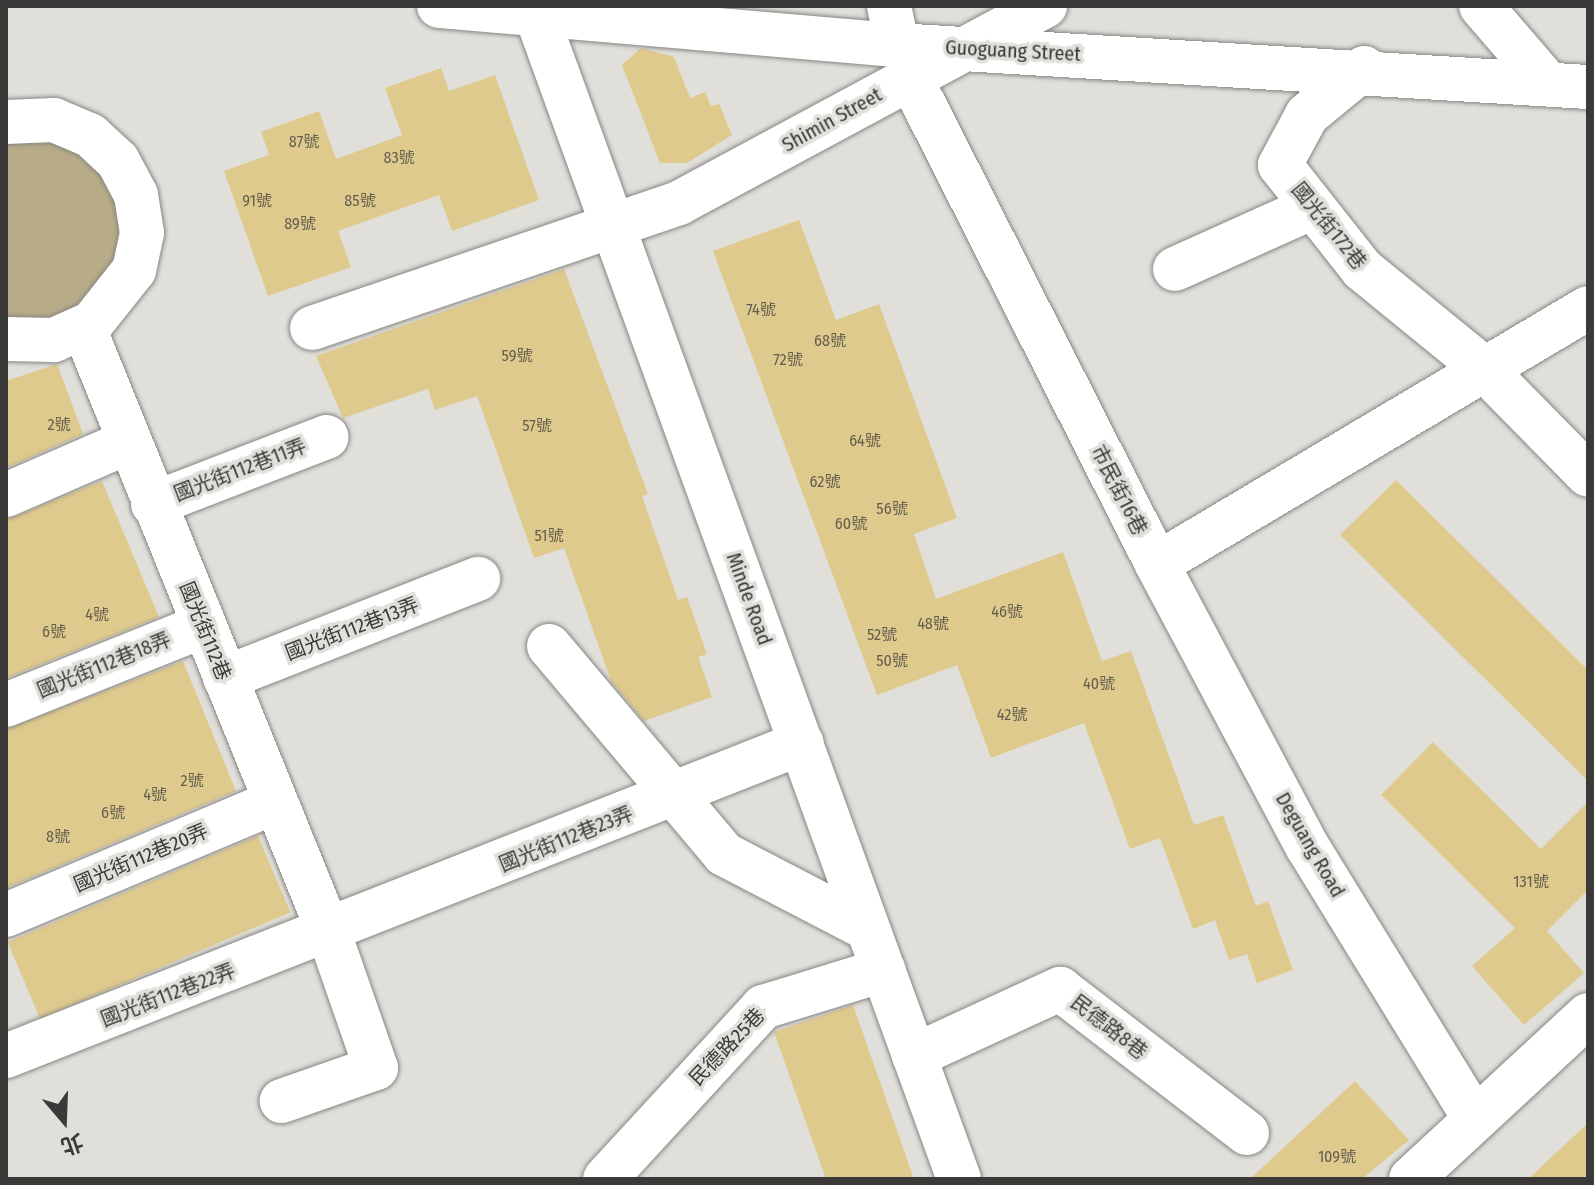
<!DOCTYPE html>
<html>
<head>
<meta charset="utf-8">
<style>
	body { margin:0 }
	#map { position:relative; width:1594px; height:1185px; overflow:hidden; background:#e0dfda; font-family:"Fira Sans Condensed","Noto Sans TC",sans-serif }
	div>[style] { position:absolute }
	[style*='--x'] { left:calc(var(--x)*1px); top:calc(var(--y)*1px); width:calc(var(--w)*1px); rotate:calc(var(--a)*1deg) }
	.green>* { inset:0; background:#b8ac88 }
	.building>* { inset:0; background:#dfca8e; transform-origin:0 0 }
	.roads { filter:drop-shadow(0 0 2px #888682) drop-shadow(0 0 2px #888682) }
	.minor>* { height:44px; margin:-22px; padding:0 22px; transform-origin:22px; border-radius:22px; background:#fff }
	span { translate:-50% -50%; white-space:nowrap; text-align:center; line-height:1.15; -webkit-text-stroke:7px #e0dfda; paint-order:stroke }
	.number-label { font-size:16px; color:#645e4e }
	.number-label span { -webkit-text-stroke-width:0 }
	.street-label { font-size:20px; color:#3b3a38 }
	.frame { position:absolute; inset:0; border:8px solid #3b3a38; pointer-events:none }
	.north { position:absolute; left:24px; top:1081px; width:80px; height:80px; -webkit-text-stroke:6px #e0dfda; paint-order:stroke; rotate:161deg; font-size:22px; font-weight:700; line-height:32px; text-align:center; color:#3b3a38 }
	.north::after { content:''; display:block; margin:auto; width:28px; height:36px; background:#3b3a38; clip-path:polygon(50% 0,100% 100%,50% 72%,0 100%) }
</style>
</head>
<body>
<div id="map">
	<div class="green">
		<div style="clip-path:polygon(47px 131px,112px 174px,127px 252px,81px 316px,6px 331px,6px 132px)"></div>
	</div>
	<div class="building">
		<div style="clip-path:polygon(641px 48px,674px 57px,690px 98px,705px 92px,711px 106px,719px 104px,732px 135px,687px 163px,660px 163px,622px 65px)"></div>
		<div style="clip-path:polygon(441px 68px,449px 91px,495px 75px,539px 200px,452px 231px,439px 195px,338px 231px,351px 267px,268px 296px,224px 171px,269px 155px,261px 132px,319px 111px,336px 159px,402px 135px,385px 88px)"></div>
		<div style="clip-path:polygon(799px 220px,836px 320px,879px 304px,957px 518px,914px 534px,936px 599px,1063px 552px,1102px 661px,1131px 651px,1194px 825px,1223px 815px,1256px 906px,1268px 901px,1293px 970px,1257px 983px,1247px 954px,1229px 960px,1215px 920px,1193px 929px,1160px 838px,1130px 849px,1084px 723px,991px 758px,957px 665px,877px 695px,713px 251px)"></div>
		<div style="clip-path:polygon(564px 269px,648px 494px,642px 496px,678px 600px,687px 597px,707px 654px,698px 657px,712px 697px,644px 721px,611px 681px,564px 548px,534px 558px,477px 396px,435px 410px,428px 389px,343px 418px,316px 356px)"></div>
		<div style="clip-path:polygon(57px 364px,83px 434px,6px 468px,6px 381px)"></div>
		<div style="clip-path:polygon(1396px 480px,1588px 670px,1588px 781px,1340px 535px)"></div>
		<div style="clip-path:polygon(102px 481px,159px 617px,6px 678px,6px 520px)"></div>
		<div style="clip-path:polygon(183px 661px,236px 791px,6px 888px,6px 729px)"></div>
		<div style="clip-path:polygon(1433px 742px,1541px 849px,1588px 802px,1588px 890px,1547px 931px,1584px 973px,1524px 1025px,1472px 966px,1515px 928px,1381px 795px)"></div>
		<div style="left:258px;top:836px;width:83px;height:272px;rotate:67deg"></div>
		<div style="clip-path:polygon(853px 1005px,914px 1179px,826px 1179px,774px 1032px)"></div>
		<div style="clip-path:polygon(1355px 1081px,1409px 1140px,1362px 1179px,1250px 1179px)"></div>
		<div style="clip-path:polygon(1588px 1123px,1588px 1179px,1528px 1179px)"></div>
	</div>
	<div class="roads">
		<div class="minor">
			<div style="--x:439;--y:6;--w:460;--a:4.9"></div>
			<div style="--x:897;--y:45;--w:692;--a:3.48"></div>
			<div style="--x:533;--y:6;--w:1248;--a:70.04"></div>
			<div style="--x:889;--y:6;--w:40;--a:78"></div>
			<div style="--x:1481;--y:6;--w:103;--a:49.3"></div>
			<div style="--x:1364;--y:68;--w:74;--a:140.5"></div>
			<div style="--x:1307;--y:115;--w:57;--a:118.4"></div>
			<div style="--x:1280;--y:165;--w:132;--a:51.7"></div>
			<div style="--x:1362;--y:269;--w:155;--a:39.2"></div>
			<div style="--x:1482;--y:367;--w:151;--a:45.5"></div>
			<div style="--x:910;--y:77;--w:546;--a:63.11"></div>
			<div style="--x:1157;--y:564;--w:501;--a:-30.71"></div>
			<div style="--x:6;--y:122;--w:48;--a:-2.4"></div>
			<div style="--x:54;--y:120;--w:39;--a:23"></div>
			<div style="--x:90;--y:135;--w:38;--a:43"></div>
			<div style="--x:118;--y:161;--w:38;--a:62"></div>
			<div style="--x:136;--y:195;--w:38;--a:81"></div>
			<div style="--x:142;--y:233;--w:38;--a:102"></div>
			<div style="--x:134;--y:270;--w:68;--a:128.4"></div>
			<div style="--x:92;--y:323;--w:42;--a:155.9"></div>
			<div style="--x:54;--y:340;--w:48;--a:-178.8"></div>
			<div style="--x:1175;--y:269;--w:151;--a:-24.2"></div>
			<div style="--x:84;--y:328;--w:653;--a:67.95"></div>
			<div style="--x:329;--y:933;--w:143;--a:70.8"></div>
			<div style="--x:376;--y:1068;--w:100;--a:160.7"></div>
			<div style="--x:312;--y:328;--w:388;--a:-18.8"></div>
			<div style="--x:679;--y:203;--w:416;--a:-28.3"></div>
			<div style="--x:6;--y:495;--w:133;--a:-23.5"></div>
			<div style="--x:153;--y:504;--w:186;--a:-21.1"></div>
			<div style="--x:1157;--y:564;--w:319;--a:62"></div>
			<div style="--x:1307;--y:846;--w:321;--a:58.4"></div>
			<div style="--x:549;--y:646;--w:272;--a:49.9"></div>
			<div style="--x:724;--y:854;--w:162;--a:27.5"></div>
			<div style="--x:225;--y:678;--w:272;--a:-21.4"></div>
			<div style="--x:6;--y:705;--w:212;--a:-21.9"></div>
			<div style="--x:6;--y:915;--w:292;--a:-22.8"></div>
			<div style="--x:6;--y:1056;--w:855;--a:-21.47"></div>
			<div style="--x:914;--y:1056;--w:161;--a:-24.7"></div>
			<div style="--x:1060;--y:989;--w:236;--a:37.6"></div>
			<div style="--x:605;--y:1179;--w:234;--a:-47.4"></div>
			<div style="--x:763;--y:1007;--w:126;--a:-17.1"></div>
			<div style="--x:1411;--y:1179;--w:241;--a:-42.8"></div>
		</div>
	</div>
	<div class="number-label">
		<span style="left:304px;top:142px">87號</span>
		<span style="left:399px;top:158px">83號</span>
		<span style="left:257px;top:201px">91號</span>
		<span style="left:360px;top:201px">85號</span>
		<span style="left:300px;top:224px">89號</span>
		<span style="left:761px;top:310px">74號</span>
		<span style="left:830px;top:341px">68號</span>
		<span style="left:517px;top:356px">59號</span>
		<span style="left:788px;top:360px">72號</span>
		<span style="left:59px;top:425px">2號</span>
		<span style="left:537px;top:426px">57號</span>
		<span style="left:865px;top:441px">64號</span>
		<span style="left:825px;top:482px">62號</span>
		<span style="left:892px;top:509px">56號</span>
		<span style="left:851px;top:524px">60號</span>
		<span style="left:549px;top:536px">51號</span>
		<span style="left:1007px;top:612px">46號</span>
		<span style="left:97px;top:615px">4號</span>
		<span style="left:933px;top:624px">48號</span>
		<span style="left:54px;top:632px">6號</span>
		<span style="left:882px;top:635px">52號</span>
		<span style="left:892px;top:661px">50號</span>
		<span style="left:1099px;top:684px">40號</span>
		<span style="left:1012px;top:715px">42號</span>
		<span style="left:192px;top:781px">2號</span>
		<span style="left:155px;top:795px">4號</span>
		<span style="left:113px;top:813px">6號</span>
		<span style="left:58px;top:837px">8號</span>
		<span style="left:1531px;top:882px">131號</span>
		<span style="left:1337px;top:1157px">109號</span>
	</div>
	<div class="street-label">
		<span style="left:1013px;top:51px;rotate:3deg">Guoguang Street</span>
		<span style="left:832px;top:120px;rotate:-29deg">Shimin Street</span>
		<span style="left:1329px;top:226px;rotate:51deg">國光街172巷</span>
		<span style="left:240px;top:470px;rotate:-21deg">國光街112巷11弄</span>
		<span style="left:1119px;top:490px;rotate:63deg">市民街16巷</span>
		<span style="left:749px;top:599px;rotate:70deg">Minde Road</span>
		<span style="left:352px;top:629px;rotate:-21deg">國光街112巷13弄</span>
		<span style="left:205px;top:631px;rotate:68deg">國光街112巷</span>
		<span style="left:104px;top:665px;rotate:-22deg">國光街112巷18弄</span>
		<span style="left:566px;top:839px;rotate:-22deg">國光街112巷23弄</span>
		<span style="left:1310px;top:845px;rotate:60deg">Deguang Road</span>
		<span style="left:141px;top:858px;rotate:-23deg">國光街112巷20弄</span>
		<span style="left:168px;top:995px;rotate:-21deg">國光街112巷22弄</span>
		<span style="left:1109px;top:1027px;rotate:38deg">民德路8巷</span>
		<span style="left:727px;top:1047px;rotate:-46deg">民德路25巷</span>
	</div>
	<div class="frame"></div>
	<div class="north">北</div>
</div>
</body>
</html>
